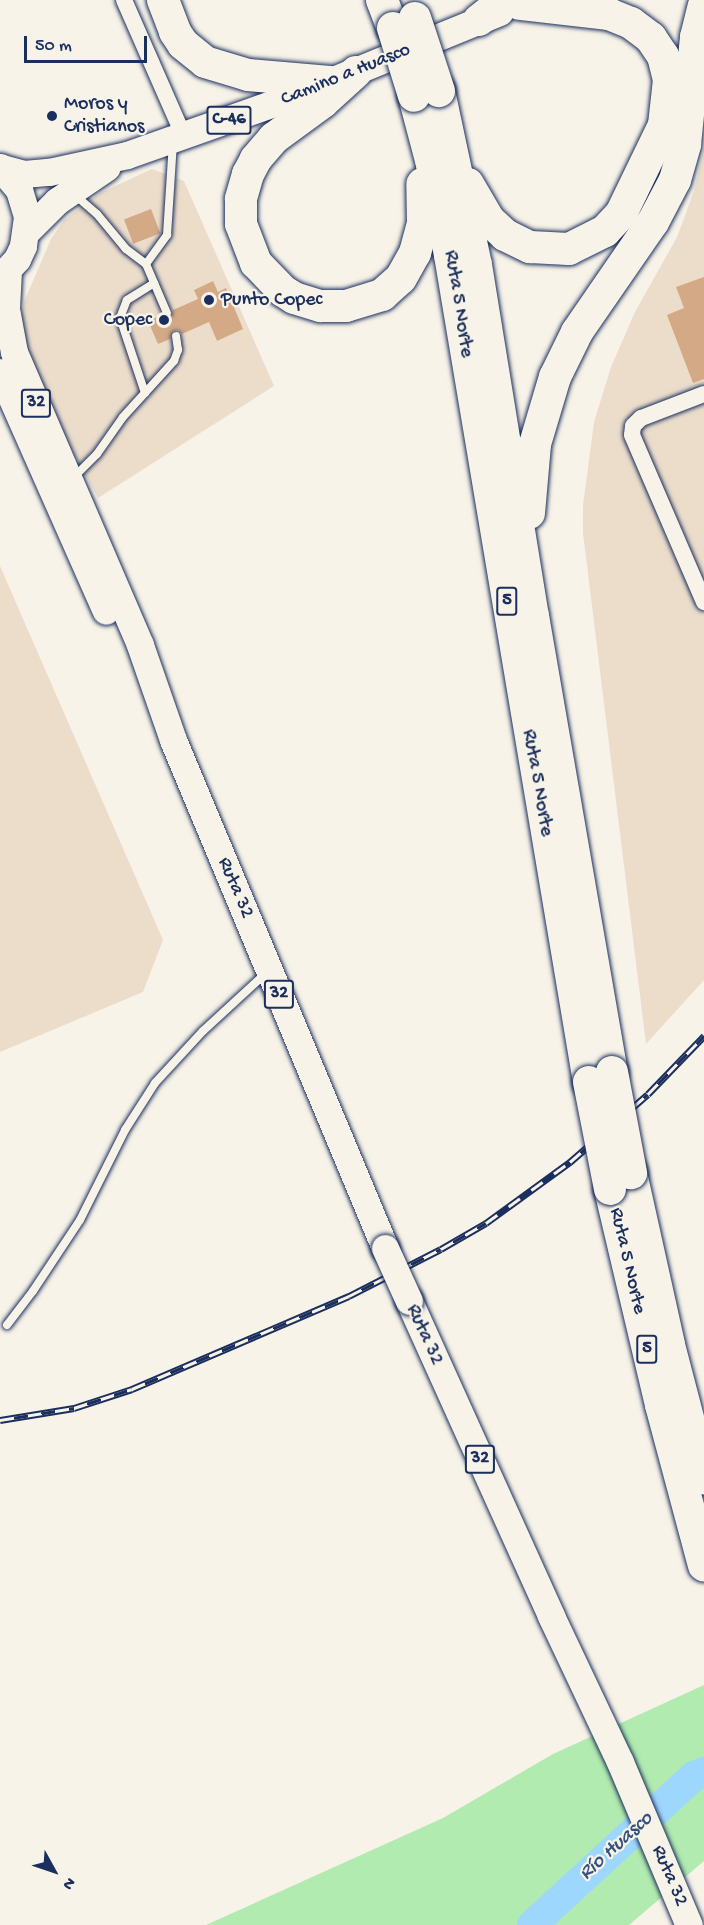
<!DOCTYPE html>
<html>
<head>
<meta charset="utf-8">
<style>
	body { margin:0 }
	#map { position:relative; width:704px; height:1925px; overflow:hidden; background:#f7f3e8; font-family:"Gochi Hand",sans-serif }
	div>[style] { position:absolute }
	[style*='--x'] { left:calc(var(--x)*1px); top:calc(var(--y)*1px); width:calc(var(--w)*1px); rotate:calc(var(--a)*1deg) }
	.built>* { inset:0; background:#ecddcb }
	.green>* { inset:0; background:#b1ebaf }
	.river>* { height:30px; margin:-15px; padding:0 15px; transform-origin:15px; border-radius:15px; background:#9dd7fd }
	.building>* { inset:0; background:#d4a986; transform-origin:0 0 }
	.roads { filter:drop-shadow(0 0 2px #1b2f5e) drop-shadow(0 0 2px #1b2f5e) }
	.service>* { height:8px; margin:-4px; padding:0 4px; transform-origin:4px; border-radius:4px; background:#f7f3e8 }
	.minor>* { height:16px; margin:-8px; padding:0 8px; transform-origin:8px; border-radius:8px; background:#f7f3e8 }
	.primary>* { height:27px; margin:-13.5px; padding:0 13.5px; transform-origin:13.5px; border-radius:13.5px; background:#f7f3e8 }
	.motorway>* { height:32px; margin:-16px; padding:0 16px; transform-origin:16px; border-radius:16px; background:#f7f3e8 }
	.rail>* { height:7px; margin-top:-3.5px; transform-origin:0; background:repeating-linear-gradient(90deg,#f7f3e8 0 14px,#1b2f5e 0 28px); box-sizing:border-box; border-block:2px solid #1b2f5e }
	.bridges { filter:drop-shadow(0 0 2px #1b2f5e) drop-shadow(0 0 2px #1b2f5e) }
	.primary-bridge>* { height:27px; margin:-13.5px; padding:0 13.5px; transform-origin:13.5px; border-radius:13.5px; background:#f7f3e8 }
	.motorway-bridge>* { height:32px; margin:-16px; padding:0 16px; transform-origin:16px; border-radius:16px; background:#f7f3e8 }
	.dots>* { width:16px; height:16px; translate:-50% -50%; box-sizing:border-box; border:3px solid #f7f3e8; border-radius:50% }
	span { translate:-50% -50%; white-space:nowrap; text-align:center; line-height:1.15; -webkit-text-stroke:4.5px #f7f3e8; paint-order:stroke }
	.shield-label span { padding:2px 4px; background:#f7f3e8; border:2px solid; border-radius:4px; -webkit-text-stroke-width:0 }
	.shield-label { font-size:18px; color:#1b2f5e; font-weight:700 }
	.street-label { font-size:20px; color:#1b2f5e }
	.poi-label { font-size:20px; color:#1b2f5e }
	.left { translate:0 -50%; text-align:left }
	.right { translate:-100% -50%; text-align:right }
	.water-label { font-size:21px; color:#35517e; font-style:italic }
	.north { position:absolute; left:24px; top:1841px; width:60px; height:60px; -webkit-text-stroke:4px #f7f3e8; paint-order:stroke; rotate:130deg; font-size:16px; font-weight:700; line-height:24px; text-align:center; color:#1b2f5e }
	.north::after { content:''; display:block; margin:auto; width:21px; height:27px; background:#1b2f5e; clip-path:polygon(50% 0,100% 100%,50% 72%,0 100%) }
	.scale { position:absolute; left:24px; top:36px; width:123px; height:27px; box-sizing:border-box; border:3px solid #1b2f5e; border-top:0; padding-left:8px; font-size:18px; line-height:21px; white-space:nowrap; color:#1b2f5e; -webkit-text-stroke:4px #f7f3e8; paint-order:stroke }
</style>
</head>
<body>
<div id="map">
	<div class="built">
		<div style="clip-path:polygon(704px 147px,704px 980px,646px 1044px,583px 533px,583px 505px,594px 422px,611px 367px,635px 312px,677px 237px,694px 191px)"></div>
		<div style="clip-path:polygon(152px 169px,184px 181px,274px 386px,98px 498px,66px 439px,25px 343px,22px 316px,24px 302px,51px 239px,64px 220px,100px 193px)"></div>
		<div style="clip-path:polygon(0 566px,163px 940px,143px 992px,0 1052px)"></div>
	</div>
	<div class="green">
		<div style="clip-path:polygon(704px 1685px,704px 1861px,629px 1925px,206px 1925px,443px 1818px,553px 1754px)"></div>
	</div>
	<div class="river">
		<div style="--x:532;--y:1925;--w:220;--a:-42.6"></div>
		<div style="--x:694;--y:1776;--w:11;--a:-22"></div>
	</div>
	<div class="building">
		<div style="left:151px;top:209px;width:26px;height:29px;rotate:69deg"></div>
		<div style="clip-path:polygon(704px 277px,704px 379px,693px 383px,667px 315px,684px 308px,676px 287px)"></div>
		<div style="clip-path:polygon(213px 281px,218px 292px,226px 288px,243px 329px,217px 341px,209px 322px,182px 334px,178px 330px,173px 331px,170px 339px,158px 344px,148px 321px,161px 315px,170px 319px,173px 310px,198px 299px,194px 290px)"></div>
	</div>
	<div class="roads">
		<div class="service">
			<div style="--x:75;--y:195;--w:29;--a:41"></div>
			<div style="--x:97;--y:214;--w:45;--a:50.4"></div>
			<div style="--x:126;--y:249;--w:25;--a:37"></div>
			<div style="--x:146;--y:264;--w:53;--a:66.8"></div>
			<div style="--x:146;--y:264;--w:36;--a:-54"></div>
			<div style="--x:167;--y:235;--w:93;--a:-86.3"></div>
			<div style="--x:145;--y:393;--w:79;--a:-108.4"></div>
			<div style="--x:120;--y:318;--w:19;--a:-69"></div>
			<div style="--x:127;--y:300;--w:32;--a:-32"></div>
			<div style="--x:72;--y:479;--w:35;--a:-45"></div>
			<div style="--x:97;--y:454;--w:45;--a:-54.9"></div>
			<div style="--x:123;--y:417;--w:76;--a:-47.7"></div>
			<div style="--x:174;--y:361;--w:12;--a:-70"></div>
			<div style="--x:178;--y:350;--w:14;--a:-98"></div>
			<div style="--x:7;--y:1325;--w:43;--a:-52.6"></div>
			<div style="--x:33;--y:1291;--w:85;--a:-56.5"></div>
			<div style="--x:80;--y:1220;--w:101;--a:-63.4"></div>
			<div style="--x:125;--y:1130;--w:56;--a:-57.4"></div>
			<div style="--x:155;--y:1083;--w:71;--a:-47.3"></div>
			<div style="--x:203;--y:1031;--w:86;--a:-42.6"></div>
		</div>
		<div class="minor">
			<div style="--x:124;--y:0;--w:150;--a:66.3"></div>
			<div style="--x:704;--y:394;--w:67;--a:159.1"></div>
			<div style="--x:641;--y:418;--w:11;--a:135"></div>
			<div style="--x:633;--y:426;--w:9;--a:96"></div>
			<div style="--x:632;--y:435;--w:182;--a:66.7"></div>
		</div>
		<div class="primary">
			<div style="--x:0;--y:167;--w:30;--a:50"></div>
			<div style="--x:19;--y:190;--w:28;--a:73"></div>
			<div style="--x:27;--y:217;--w:29;--a:98"></div>
			<div style="--x:23;--y:246;--w:14;--a:115"></div>
			<div style="--x:17;--y:259;--w:25;--a:133"></div>
			<div style="--x:2;--y:168;--w:23;--a:15"></div>
			<div style="--x:24;--y:174;--w:25;--a:-5"></div>
			<div style="--x:49;--y:172;--w:80;--a:-12.3"></div>
			<div style="--x:127;--y:155;--w:177;--a:-19.5"></div>
			<div style="--x:294;--y:96;--w:222;--a:-22.2"></div>
			<div style="--x:26;--y:232;--w:44;--a:-45"></div>
			<div style="--x:57;--y:201;--w:60;--a:-34.2"></div>
			<div style="--x:8;--y:270;--w:39;--a:93"></div>
			<div style="--x:6;--y:309;--w:44;--a:79.5"></div>
			<div style="--x:14;--y:352;--w:319;--a:66.7"></div>
			<div style="--x:140;--y:645;--w:101;--a:70.8"></div>
			<div style="--x:173;--y:740;--w:550;--a:67.35"></div>
			<div style="--x:0;--y:372;--w:261;--a:66.1"></div>
			<div style="--x:409;--y:1301;--w:346;--a:65.7"></div>
			<div style="--x:551;--y:1616;--w:161;--a:64.7"></div>
			<div style="--x:620;--y:1762;--w:177;--a:67.1"></div>
		</div>
		<div class="motorway">
			<div style="--x:163;--y:0;--w:34;--a:69"></div>
			<div style="--x:175;--y:32;--w:14;--a:56"></div>
			<div style="--x:183;--y:44;--w:28;--a:39"></div>
			<div style="--x:205;--y:62;--w:45;--a:16.8"></div>
			<div style="--x:248;--y:75;--w:82;--a:4.9"></div>
			<div style="--x:382;--y:0;--w:30;--a:69"></div>
			<div style="--x:479;--y:20;--w:33;--a:-38"></div>
			<div style="--x:356;--y:72;--w:45;--a:137.7"></div>
			<div style="--x:323;--y:102;--w:61;--a:143.7"></div>
			<div style="--x:274;--y:138;--w:28;--a:131"></div>
			<div style="--x:256;--y:159;--w:17;--a:118"></div>
			<div style="--x:248;--y:174;--w:26;--a:106"></div>
			<div style="--x:241;--y:199;--w:25;--a:90"></div>
			<div style="--x:241;--y:224;--w:42;--a:69"></div>
			<div style="--x:256;--y:263;--w:39;--a:46"></div>
			<div style="--x:283;--y:291;--w:13;--a:32"></div>
			<div style="--x:294;--y:298;--w:28;--a:17"></div>
			<div style="--x:321;--y:306;--w:25;--a:0"></div>
			<div style="--x:346;--y:306;--w:38;--a:-17"></div>
			<div style="--x:382;--y:295;--w:25;--a:-42"></div>
			<div style="--x:401;--y:278;--w:29;--a:-61"></div>
			<div style="--x:415;--y:253;--w:31;--a:-75"></div>
			<div style="--x:423;--y:223;--w:39;--a:-91"></div>
			<div style="--x:439;--y:91;--w:178;--a:78"></div>
			<div style="--x:476;--y:265;--w:356;--a:80.8"></div>
			<div style="--x:533;--y:616;--w:463;--a:80.2"></div>
			<div style="--x:414;--y:96;--w:70;--a:75.2"></div>
			<div style="--x:432;--y:164;--w:93;--a:78.8"></div>
			<div style="--x:450;--y:255;--w:839;--a:80.46"></div>
			<div style="--x:468;--y:184;--w:42;--a:59.7"></div>
			<div style="--x:489;--y:220;--w:22;--a:43"></div>
			<div style="--x:505;--y:235;--w:28;--a:26"></div>
			<div style="--x:530;--y:247;--w:39;--a:3"></div>
			<div style="--x:569;--y:249;--w:40;--a:-26.6"></div>
			<div style="--x:605;--y:231;--w:23;--a:-47"></div>
			<div style="--x:621;--y:214;--w:99;--a:-64.2"></div>
			<div style="--x:664;--y:125;--w:45;--a:-83.7"></div>
			<div style="--x:669;--y:80;--w:25;--a:-104"></div>
			<div style="--x:663;--y:56;--w:22;--a:-124"></div>
			<div style="--x:651;--y:38;--w:25;--a:-143"></div>
			<div style="--x:631;--y:23;--w:24;--a:-158"></div>
			<div style="--x:609;--y:14;--w:90;--a:-173.6"></div>
			<div style="--x:529;--y:513;--w:69;--a:-85"></div>
			<div style="--x:535;--y:444;--w:70;--a:-73.4"></div>
			<div style="--x:555;--y:377;--w:50;--a:-63.9"></div>
			<div style="--x:577;--y:332;--w:134;--a:-55.4"></div>
			<div style="--x:653;--y:222;--w:47;--a:-62.4"></div>
			<div style="--x:675;--y:180;--w:37;--a:-74"></div>
			<div style="--x:685;--y:144;--w:108;--a:-84.1"></div>
			<div style="--x:696;--y:37;--w:32;--a:-76"></div>
			<div style="--x:631;--y:1173;--w:176;--a:77.5"></div>
			<div style="--x:669;--y:1345;--w:138;--a:75.4"></div>
			<div style="--x:610;--y:1189;--w:222;--a:76.7"></div>
			<div style="--x:661;--y:1405;--w:166;--a:75"></div>
		</div>
	</div>
	<div class="rail">
		<div style="--x:0;--y:1420;--w:75;--a:-9.2"></div>
		<div style="--x:74;--y:1408;--w:61;--a:-18.1"></div>
		<div style="--x:132;--y:1389;--w:236;--a:-23.2"></div>
		<div style="--x:349;--y:1296;--w:103;--a:-27.1"></div>
		<div style="--x:441;--y:1249;--w:52;--a:-30"></div>
		<div style="--x:486;--y:1223;--w:104;--a:-36"></div>
		<div style="--x:570;--y:1162;--w:103;--a:-41.1"></div>
		<div style="--x:648;--y:1094;--w:81;--a:-46"></div>
	</div>
	<div class="bridges">
		<div class="primary-bridge">
			<div style="--x:385;--y:1248;--w:58;--a:65.6"></div>
		</div>
		<div class="motorway-bridge">
			<div style="--x:415;--y:18;--w:77;--a:71.8"></div>
			<div style="--x:393;--y:28;--w:71;--a:72.8"></div>
			<div style="--x:612;--y:1072;--w:103;--a:79.3"></div>
			<div style="--x:589;--y:1082;--w:109;--a:78.9"></div>
		</div>
	</div>
	<div class="dots">
		<div style="left:52px;top:116px;background:#1b2f5e"></div>
		<div style="left:209px;top:300px;background:#1b2f5e"></div>
		<div style="left:164px;top:320px;background:#1b2f5e"></div>
	</div>
	<div class="shield-label">
		<span style="left:229px;top:120px">C-46</span>
		<span style="left:36px;top:403px">32</span>
		<span style="left:507px;top:601px">5</span>
		<span style="left:279px;top:994px">32</span>
		<span style="left:647px;top:1349px">5</span>
		<span style="left:480px;top:1459px">32</span>
	</div>
	<div class="street-label">
		<span style="left:346px;top:75px;rotate:-22deg">Camino a Huasco</span>
		<span style="left:458px;top:304px;rotate:81deg">Ruta 5 Norte</span>
		<span style="left:537px;top:783px;rotate:80deg">Ruta 5 Norte</span>
		<span style="left:235px;top:888px;rotate:67deg">Ruta 32</span>
		<span style="left:627px;top:1261px;rotate:77deg">Ruta 5 Norte</span>
		<span style="left:424px;top:1335px;rotate:66deg">Ruta 32</span>
		<span style="left:669px;top:1876px;rotate:67deg">Ruta 32</span>
	</div>
	<div class="poi-label">
		<span class="left" style="left:64px;top:116px">Moros y<br>Cristianos</span>
		<span class="left" style="left:221px;top:300px">Punto Copec</span>
		<span class="right" style="left:152px;top:320px">Copec</span>
	</div>
	<div class="water-label">
		<span style="left:617px;top:1847px;rotate:-42deg">Río Huasco</span>
	</div>
	<div class="north">N</div>
	<div class="scale">50 m</div>
</div>
</body>
</html>
